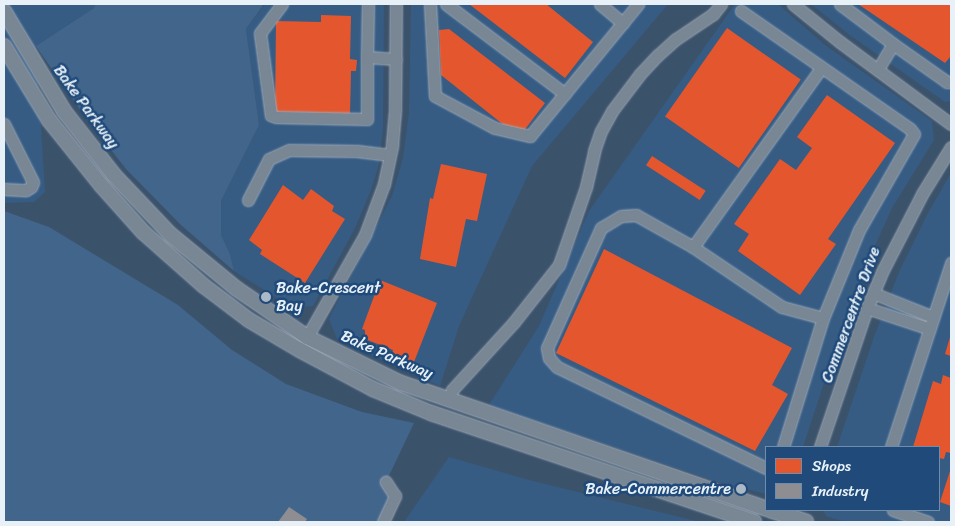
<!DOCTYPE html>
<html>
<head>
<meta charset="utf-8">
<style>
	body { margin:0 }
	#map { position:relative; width:955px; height:526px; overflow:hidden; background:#3b526b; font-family:Sriracha,sans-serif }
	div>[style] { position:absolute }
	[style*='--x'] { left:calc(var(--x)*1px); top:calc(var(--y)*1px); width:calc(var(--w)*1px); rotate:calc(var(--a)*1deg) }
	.built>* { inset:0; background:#365c84 }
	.green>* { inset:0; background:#42658c }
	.shops>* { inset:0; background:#e4572e; transform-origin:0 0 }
	.industry>* { inset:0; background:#8d8d92 }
	.roads { filter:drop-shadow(0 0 1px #9da9b6) drop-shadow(0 0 1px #9da9b6) }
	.minor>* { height:11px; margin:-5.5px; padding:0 5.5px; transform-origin:5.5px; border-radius:5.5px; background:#798694 }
	.major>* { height:14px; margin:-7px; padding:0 7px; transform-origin:7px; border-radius:7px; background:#798694 }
	.dots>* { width:14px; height:14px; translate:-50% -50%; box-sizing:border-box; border:2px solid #1f4a7a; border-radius:50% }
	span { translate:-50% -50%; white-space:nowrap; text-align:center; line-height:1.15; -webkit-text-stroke:5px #1f4a7a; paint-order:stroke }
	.street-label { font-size:16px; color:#e8f1f8 }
	.poi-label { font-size:16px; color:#e8f1f8 }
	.left { translate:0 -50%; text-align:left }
	.right { translate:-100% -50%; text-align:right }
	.frame { position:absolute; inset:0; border:5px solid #e8f1f8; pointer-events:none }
	.legend { position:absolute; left:765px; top:446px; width:175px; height:65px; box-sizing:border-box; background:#1f4a7a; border:1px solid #6f8dac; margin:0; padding:6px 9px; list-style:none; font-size:15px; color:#e8f1f8 }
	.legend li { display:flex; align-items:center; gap:10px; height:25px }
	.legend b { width:25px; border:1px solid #6f8dac }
</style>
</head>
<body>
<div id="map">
	<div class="built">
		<div style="clip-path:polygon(4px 4px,95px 4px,94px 8px,36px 46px,45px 192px,34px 202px,4px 203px)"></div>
		<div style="clip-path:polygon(265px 4px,384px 4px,383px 128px,379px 164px,371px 190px,355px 228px,313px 306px,293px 308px,234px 271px,230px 254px,221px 235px,221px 201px,259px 125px,246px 29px)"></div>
		<div style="clip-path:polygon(411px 4px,668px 4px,532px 166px,459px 326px,440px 386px,337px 339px,329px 319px,392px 196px,403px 158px,409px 112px)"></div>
		<div style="clip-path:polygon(735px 4px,778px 4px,825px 45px,932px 121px,934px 140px,892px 208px,869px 259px,847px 313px,803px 447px,766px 447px,766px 494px,715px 481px,489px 405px,539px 326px,589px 211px)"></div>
		<div style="clip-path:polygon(811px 4px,951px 4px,951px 101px,945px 102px,851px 36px)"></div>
		<div style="clip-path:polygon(951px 173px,951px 522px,845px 522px,826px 516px,823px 510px,939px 510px,939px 447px,837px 447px,874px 337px,899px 272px,928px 213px)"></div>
		<div style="clip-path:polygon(449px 457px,529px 480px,700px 522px,404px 522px)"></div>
	</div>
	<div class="green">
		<div style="clip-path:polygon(95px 4px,264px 4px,246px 29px,259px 125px,221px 201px,221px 235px,230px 254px,234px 271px,181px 225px,126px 169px,81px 111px,36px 46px,94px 8px)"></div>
		<div style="clip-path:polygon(4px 211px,49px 227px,178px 305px,232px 350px,286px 384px,362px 412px,414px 423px,386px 482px,394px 491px,383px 522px,4px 522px)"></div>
	</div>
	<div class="shops">
		<div style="clip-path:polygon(469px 4px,546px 4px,593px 42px,565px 78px)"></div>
		<div style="clip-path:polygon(858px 4px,951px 4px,951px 56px,945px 63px)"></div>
		<div style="clip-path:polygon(321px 15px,351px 16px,350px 59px,357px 60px,356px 71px,351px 71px,350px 114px,275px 112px,276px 21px,321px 22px)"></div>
		<div style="left:727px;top:28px;width:90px;height:108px;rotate:35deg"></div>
		<div style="clip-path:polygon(449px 29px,545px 103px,523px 132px,505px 126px,441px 75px,439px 30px)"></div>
		<div style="clip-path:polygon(827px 95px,895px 143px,828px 239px,836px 244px,800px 295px,738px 251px,749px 234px,734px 224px,780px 159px,796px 170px,812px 148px,797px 137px)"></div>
		<div style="left:652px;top:156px;width:64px;height:11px;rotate:33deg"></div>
		<div style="clip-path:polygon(441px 164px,487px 174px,477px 221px,466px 219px,456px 267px,420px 259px,430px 198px,433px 199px)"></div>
		<div style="clip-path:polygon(283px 185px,303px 200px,311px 189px,334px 206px,332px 211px,345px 219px,305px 283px,260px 254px,262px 250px,249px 240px)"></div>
		<div style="clip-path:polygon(604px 249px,792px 348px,772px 385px,788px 394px,755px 451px,556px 353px)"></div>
		<div style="clip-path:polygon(380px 280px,437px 303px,414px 362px,392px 354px,393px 350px,365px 339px,365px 330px,362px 329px)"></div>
		<div style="clip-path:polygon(951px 334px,951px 356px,945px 354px)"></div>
		<div style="clip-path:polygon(943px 375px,951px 378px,951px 453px,946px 452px,944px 459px,939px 458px,939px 447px,913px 447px,933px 381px,941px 384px)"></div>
		<div style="clip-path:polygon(951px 468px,951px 506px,940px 502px)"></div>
	</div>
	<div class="industry">
		<div style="clip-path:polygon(289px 507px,307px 519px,305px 522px,278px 522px)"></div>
	</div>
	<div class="roads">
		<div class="minor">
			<div style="--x:282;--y:4;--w:36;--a:127"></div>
			<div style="--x:260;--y:33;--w:83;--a:82.4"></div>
			<div style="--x:271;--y:115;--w:5;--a:22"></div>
			<div style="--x:276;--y:117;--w:91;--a:1.3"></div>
			<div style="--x:367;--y:119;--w:62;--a:-90"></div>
			<div style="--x:368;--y:4;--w:53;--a:91.1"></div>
			<div style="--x:367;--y:57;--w:29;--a:4"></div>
			<div style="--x:430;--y:4;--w:92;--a:86.9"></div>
			<div style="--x:435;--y:96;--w:68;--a:28.1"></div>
			<div style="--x:495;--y:128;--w:36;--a:13"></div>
			<div style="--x:530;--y:136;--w:171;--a:-50.7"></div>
			<div style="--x:446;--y:4;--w:149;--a:37.1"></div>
			<div style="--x:600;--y:4;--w:30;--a:40"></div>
			<div style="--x:793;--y:4;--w:60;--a:39"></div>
			<div style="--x:840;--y:42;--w:138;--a:36.5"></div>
			<div style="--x:840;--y:4;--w:66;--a:37"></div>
			<div style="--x:893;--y:44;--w:66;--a:35.1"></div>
			<div style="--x:947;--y:82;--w:4;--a:0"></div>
			<div style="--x:741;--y:11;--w:206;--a:34.9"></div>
			<div style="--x:910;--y:129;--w:6;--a:51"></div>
			<div style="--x:914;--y:134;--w:111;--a:119.8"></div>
			<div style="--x:859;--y:230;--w:95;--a:112.2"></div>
			<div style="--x:823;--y:318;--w:135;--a:107.2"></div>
			<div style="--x:878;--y:69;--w:29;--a:-59"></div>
			<div style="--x:4;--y:189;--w:22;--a:3"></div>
			<div style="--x:26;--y:190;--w:6;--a:-31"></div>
			<div style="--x:31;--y:187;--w:5;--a:-68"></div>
			<div style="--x:33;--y:182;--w:65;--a:-116.6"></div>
			<div style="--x:248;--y:200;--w:46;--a:-62.9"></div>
			<div style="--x:269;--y:159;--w:22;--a:-24"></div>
			<div style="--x:289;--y:150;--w:68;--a:0.8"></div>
			<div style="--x:357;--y:151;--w:33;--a:7"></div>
			<div style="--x:693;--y:247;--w:220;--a:-54.4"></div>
			<div style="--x:873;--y:293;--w:65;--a:21.8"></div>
			<div style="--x:867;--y:308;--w:66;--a:18.4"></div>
			<div style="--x:307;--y:337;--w:117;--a:-60.4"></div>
			<div style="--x:365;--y:235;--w:54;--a:-69.6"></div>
			<div style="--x:384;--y:184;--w:40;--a:-78"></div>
			<div style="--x:392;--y:145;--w:36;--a:-85"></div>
			<div style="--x:395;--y:109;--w:105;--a:-89.5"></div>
			<div style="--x:449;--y:400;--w:10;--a:-73"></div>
			<div style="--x:452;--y:390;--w:92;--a:-47.6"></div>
			<div style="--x:514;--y:322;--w:73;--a:-51.7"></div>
			<div style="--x:559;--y:265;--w:83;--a:-70.9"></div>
			<div style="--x:586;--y:187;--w:37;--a:-77"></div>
			<div style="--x:594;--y:151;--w:21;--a:-71"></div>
			<div style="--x:601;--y:131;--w:23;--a:-61"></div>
			<div style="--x:612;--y:111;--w:46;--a:-52.9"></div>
			<div style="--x:640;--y:74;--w:26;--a:-47"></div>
			<div style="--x:658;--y:55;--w:24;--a:-42"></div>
			<div style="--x:676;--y:39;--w:45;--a:-34"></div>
			<div style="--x:713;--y:14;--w:13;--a:-51"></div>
			<div style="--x:820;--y:447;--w:147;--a:-71.3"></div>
			<div style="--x:867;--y:308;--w:41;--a:-67.2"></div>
			<div style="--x:883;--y:270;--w:85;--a:-62.8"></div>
			<div style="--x:922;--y:194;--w:55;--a:-58.3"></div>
			<div style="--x:891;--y:447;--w:194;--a:-71.9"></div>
			<div style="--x:766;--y:468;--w:232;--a:-154.2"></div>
			<div style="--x:557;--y:367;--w:12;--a:-132"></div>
			<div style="--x:549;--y:358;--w:10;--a:-101"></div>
			<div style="--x:547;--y:348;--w:132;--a:-65.8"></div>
			<div style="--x:601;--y:228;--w:23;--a:-31"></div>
			<div style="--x:621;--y:216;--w:15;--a:-4"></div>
			<div style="--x:636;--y:215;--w:65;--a:29.3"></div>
			<div style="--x:693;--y:247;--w:107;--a:34"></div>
			<div style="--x:782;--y:307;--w:42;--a:15"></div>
			<div style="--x:893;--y:510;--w:37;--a:19"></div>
			<div style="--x:383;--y:522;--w:29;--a:-65"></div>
			<div style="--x:395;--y:496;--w:17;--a:-123"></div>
		</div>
		<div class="major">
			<div style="--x:4;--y:11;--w:117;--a:59"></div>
			<div style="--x:64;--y:111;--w:81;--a:52"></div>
			<div style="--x:114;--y:175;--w:83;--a:46.5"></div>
			<div style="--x:171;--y:235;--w:85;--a:39.3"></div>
			<div style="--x:237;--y:289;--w:85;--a:34.4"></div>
			<div style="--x:307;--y:337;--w:105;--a:26.1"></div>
			<div style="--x:401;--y:383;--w:386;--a:19"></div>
			<div style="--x:4;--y:46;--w:87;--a:58.7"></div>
			<div style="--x:49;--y:120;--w:83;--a:51.3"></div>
			<div style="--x:101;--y:185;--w:63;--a:48.2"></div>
			<div style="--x:143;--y:232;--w:81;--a:41.5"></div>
			<div style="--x:204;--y:286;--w:56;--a:37.1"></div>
			<div style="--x:249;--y:320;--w:59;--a:30.5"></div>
			<div style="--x:300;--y:350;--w:83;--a:28.1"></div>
			<div style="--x:373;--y:389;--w:63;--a:22.5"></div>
			<div style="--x:431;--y:413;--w:341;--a:18.6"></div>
			<div style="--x:770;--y:510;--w:38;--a:18"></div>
		</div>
	</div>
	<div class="dots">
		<div style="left:266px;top:297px;background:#abb9c7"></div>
		<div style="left:741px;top:489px;background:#abb9c7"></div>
	</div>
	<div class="street-label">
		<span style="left:86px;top:107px;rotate:54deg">Bake Parkway</span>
		<span style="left:851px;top:315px;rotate:-70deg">Commercentre Drive</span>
		<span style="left:387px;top:355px;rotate:24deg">Bake Parkway</span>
	</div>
	<div class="poi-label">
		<span class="left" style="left:276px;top:297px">Bake-Crescent<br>Bay</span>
		<span class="right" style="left:731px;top:489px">Bake-Commercentre</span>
	</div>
	<div class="frame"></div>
	<ul class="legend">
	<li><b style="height:14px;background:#e4572e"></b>Shops</li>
	<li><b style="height:14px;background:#8d8d92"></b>Industry</li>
	</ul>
</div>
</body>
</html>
